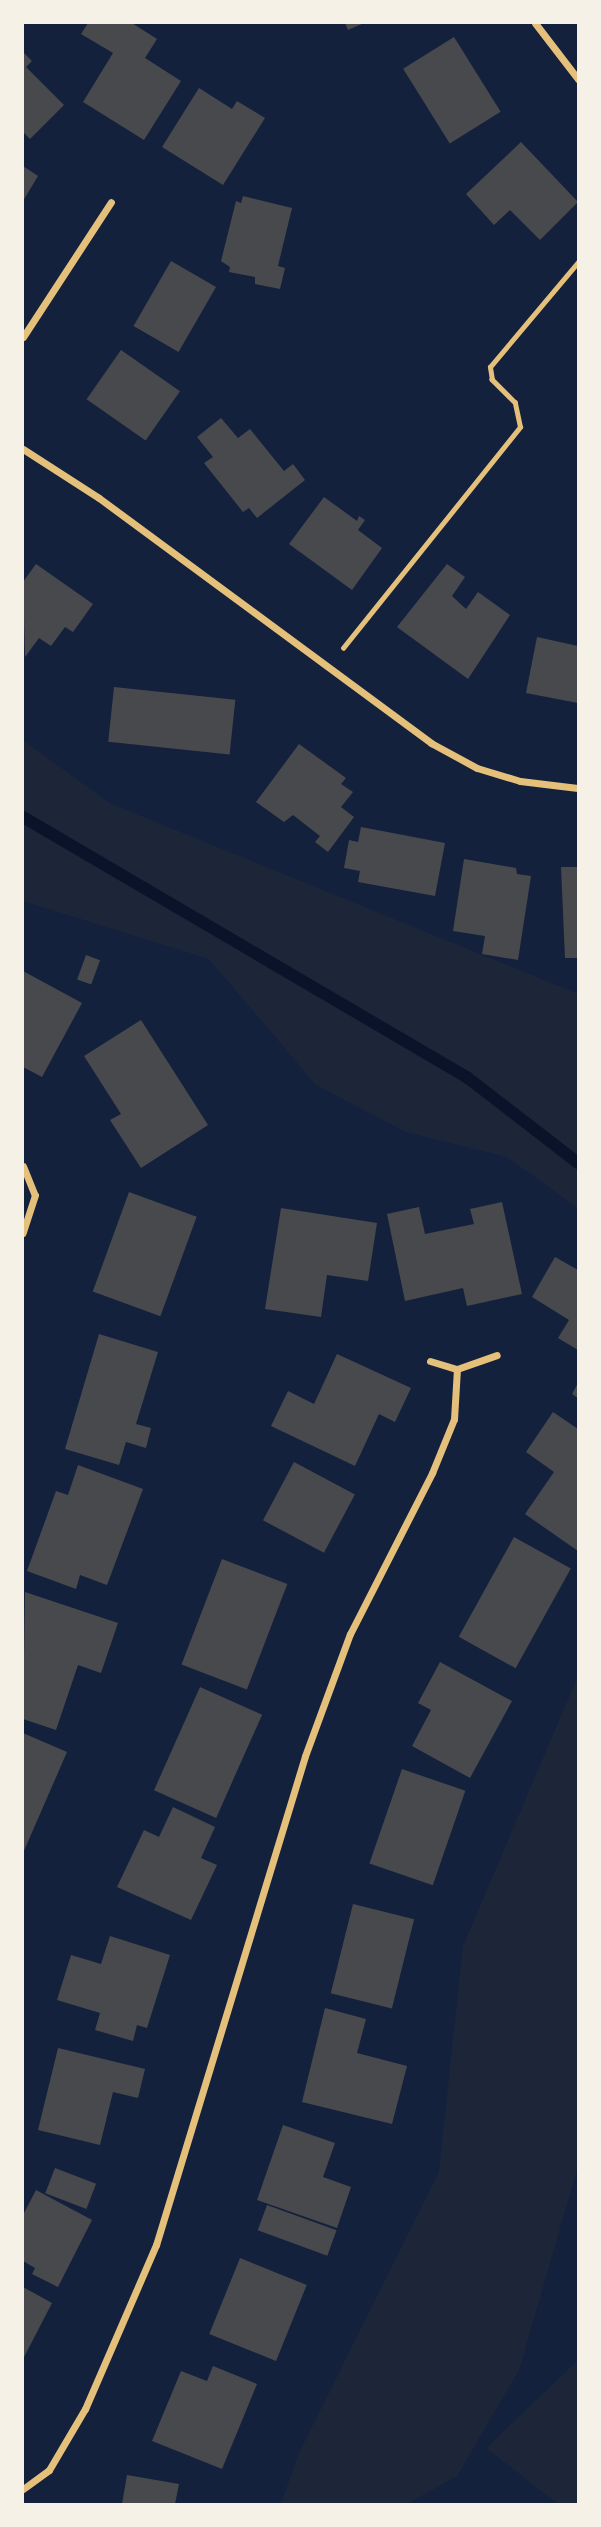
<!DOCTYPE html>
<html>
<head>
<meta charset="utf-8">
<style>
	body { margin:0 }
	#map { position:relative; width:601px; height:2527px; overflow:hidden; background:#14213d; font-family:Montserrat,sans-serif }
	div>[style] { position:absolute }
	[style*='--x'] { left:calc(var(--x)*1px); top:calc(var(--y)*1px); width:calc(var(--w)*1px); rotate:calc(var(--a)*1deg) }
	.green>* { inset:0; background:#1d2539 }
	.stream>* { height:12px; margin:-6px; padding:0 6px; transform-origin:6px; border-radius:6px; background:#0b132b }
	.building>* { inset:0; background:#48494c; transform-origin:0 0 }
	.path>* { height:4.5px; margin:-2.25px; padding:0 2.25px; transform-origin:2.25px; border-radius:2.25px; background:#e5c07b }
	.minor>* { height:7px; margin:-3.5px; padding:0 3.5px; transform-origin:3.5px; border-radius:3.5px; background:#e5c07b }
	span { translate:-50% -50%; white-space:nowrap; text-align:center; line-height:1.15; -webkit-text-stroke:6px #f6f1e7; paint-order:stroke }
	.frame { position:absolute; inset:0; border:24px solid #f6f1e7; pointer-events:none }
</style>
</head>
<body>
<div id="map">
	<div class="green">
		<div style="clip-path:polygon(23px 740px,109px 803px,578px 994px,578px 1208px,507px 1157px,406px 1132px,316px 1085px,209px 959px,23px 901px)"></div>
		<div style="clip-path:polygon(578px 1676px,578px 2166px,519px 2370px,457px 2476px,407px 2504px,281px 2504px,298px 2455px,439px 2172px,463px 1946px)"></div>
		<div style="clip-path:polygon(578px 2360px,578px 2504px,558px 2504px,486px 2448px)"></div>
	</div>
	<div class="stream">
		<div style="--x:23;--y:817;--w:516;--a:30.39"></div>
		<div style="--x:468;--y:1078;--w:139;--a:37.7"></div>
	</div>
	<div class="building">
		<div style="clip-path:polygon(88px 23px,132px 23px,157px 39px,145px 58px,181px 81px,144px 140px,83px 102px,113px 53px,81px 34px)"></div>
		<div style="clip-path:polygon(345px 23px,364px 23px,348px 30px)"></div>
		<div style="left:454px;top:37px;width:88px;height:60px;rotate:58deg"></div>
		<div style="clip-path:polygon(23px 52px,32px 61px,26px 67px,64px 105px,30px 139px,23px 132px)"></div>
		<div style="clip-path:polygon(199px 88px,232px 109px,237px 101px,265px 118px,223px 185px,162px 147px)"></div>
		<div style="clip-path:polygon(521px 142px,578px 202px,540px 240px,510px 210px,494px 225px,466px 194px)"></div>
		<div style="clip-path:polygon(23px 166px,38px 176px,23px 201px)"></div>
		<div style="clip-path:polygon(243px 196px,292px 208px,278px 266px,285px 268px,280px 289px,255px 284px,255px 277px,229px 272px,230px 267px,221px 261px,236px 201px,241px 203px)"></div>
		<div style="left:171px;top:261px;width:52px;height:75px;rotate:30deg"></div>
		<div style="left:121px;top:350px;width:72px;height:60px;rotate:35deg"></div>
		<div style="clip-path:polygon(221px 418px,238px 438px,250px 429px,284px 471px,293px 464px,305px 480px,257px 518px,249px 508px,243px 512px,204px 463px,213px 457px,197px 437px)"></div>
		<div style="clip-path:polygon(324px 497px,357px 521px,359px 516px,365px 520px,358px 530px,382px 548px,352px 590px,289px 544px)"></div>
		<div style="clip-path:polygon(36px 564px,93px 604px,73px 632px,65px 627px,51px 646px,39px 638px,25px 657px,23px 582px)"></div>
		<div style="clip-path:polygon(447px 564px,465px 577px,452px 596px,466px 609px,478px 592px,510px 615px,468px 679px,397px 627px)"></div>
		<div style="clip-path:polygon(537px 637px,578px 646px,578px 703px,526px 693px)"></div>
		<div style="left:114px;top:687px;width:122px;height:55px;rotate:6deg"></div>
		<div style="clip-path:polygon(299px 744px,346px 778px,341px 784px,353px 792px,341px 807px,354px 817px,328px 852px,315px 842px,320px 836px,293px 815px,284px 822px,256px 802px)"></div>
		<div style="clip-path:polygon(361px 827px,445px 843px,435px 896px,358px 882px,360px 871px,344px 868px,349px 840px,358px 842px)"></div>
		<div style="clip-path:polygon(464px 859px,516px 868px,517px 874px,531px 876px,518px 960px,482px 954px,485px 936px,453px 931px)"></div>
		<div style="clip-path:polygon(561px 867px,578px 867px,578px 958px,565px 958px)"></div>
		<div style="left:86px;top:955px;width:15px;height:26px;rotate:20deg"></div>
		<div style="clip-path:polygon(23px 971px,82px 1003px,42px 1077px,23px 1067px)"></div>
		<div style="clip-path:polygon(141px 1020px,208px 1125px,141px 1168px,110px 1120px,121px 1114px,84px 1056px)"></div>
		<div style="left:129px;top:1192px;width:72px;height:106px;rotate:20deg"></div>
		<div style="clip-path:polygon(502px 1202px,522px 1294px,467px 1306px,463px 1288px,405px 1301px,387px 1214px,419px 1207px,425px 1234px,474px 1224px,470px 1209px)"></div>
		<div style="clip-path:polygon(281px 1208px,377px 1223px,368px 1281px,327px 1275px,321px 1317px,265px 1309px)"></div>
		<div style="clip-path:polygon(555px 1257px,578px 1270px,578px 1350px,558px 1338px,569px 1320px,532px 1297px)"></div>
		<div style="clip-path:polygon(99px 1334px,158px 1352px,136px 1424px,151px 1428px,146px 1448px,126px 1442px,119px 1465px,65px 1449px)"></div>
		<div style="clip-path:polygon(337px 1354px,411px 1388px,395px 1422px,379px 1414px,355px 1466px,271px 1426px,288px 1391px,314px 1404px)"></div>
		<div style="clip-path:polygon(578px 1383px,578px 1398px,572px 1394px)"></div>
		<div style="clip-path:polygon(553px 1412px,578px 1429px,578px 1551px,525px 1514px,554px 1472px,526px 1452px)"></div>
		<div style="left:294px;top:1462px;width:69px;height:66px;rotate:28deg"></div>
		<div style="clip-path:polygon(78px 1465px,143px 1489px,107px 1585px,80px 1575px,76px 1589px,27px 1571px,56px 1491px,68px 1495px)"></div>
		<div style="left:514px;top:1537px;width:65px;height:114px;rotate:29deg"></div>
		<div style="left:222px;top:1559px;width:70px;height:113px;rotate:21deg"></div>
		<div style="clip-path:polygon(25px 1592px,118px 1623px,101px 1673px,78px 1665px,56px 1730px,23px 1719px)"></div>
		<div style="clip-path:polygon(440px 1662px,512px 1701px,470px 1778px,412px 1746px,431px 1710px,418px 1703px)"></div>
		<div style="left:200px;top:1687px;width:68px;height:113px;rotate:24deg"></div>
		<div style="clip-path:polygon(23px 1733px,67px 1752px,23px 1853px)"></div>
		<div style="left:402px;top:1769px;width:67px;height:100px;rotate:19deg"></div>
		<div style="clip-path:polygon(173px 1807px,215px 1827px,201px 1858px,217px 1865px,191px 1920px,117px 1887px,144px 1830px,159px 1837px)"></div>
		<div style="left:353px;top:1904px;width:63px;height:92px;rotate:14deg"></div>
		<div style="clip-path:polygon(110px 1936px,170px 1955px,147px 2028px,137px 2025px,133px 2041px,95px 2030px,100px 2013px,57px 2000px,71px 1955px,101px 1964px)"></div>
		<div style="clip-path:polygon(325px 2008px,366px 2019px,357px 2053px,407px 2066px,392px 2124px,302px 2102px)"></div>
		<div style="clip-path:polygon(58px 2048px,145px 2069px,138px 2098px,113px 2092px,100px 2145px,38px 2130px)"></div>
		<div style="clip-path:polygon(283px 2125px,335px 2143px,323px 2177px,351px 2187px,337px 2228px,257px 2200px)"></div>
		<div style="left:55px;top:2168px;width:44px;height:27px;rotate:21deg"></div>
		<div style="clip-path:polygon(36px 2190px,92px 2220px,58px 2287px,32px 2274px,35px 2268px,23px 2261px,23px 2215px)"></div>
		<div style="left:267px;top:2205px;width:74px;height:27px;rotate:20deg"></div>
		<div style="left:240px;top:2258px;width:72px;height:82px;rotate:22deg"></div>
		<div style="clip-path:polygon(23px 2287px,52px 2303px,23px 2359px)"></div>
		<div style="clip-path:polygon(213px 2366px,257px 2384px,222px 2469px,152px 2441px,181px 2371px,207px 2381px)"></div>
		<div style="clip-path:polygon(127px 2475px,179px 2484px,175px 2504px,122px 2504px)"></div>
	</div>
	<div class="path">
		<div style="--x:343;--y:648;--w:283;--a:-51.3"></div>
		<div style="--x:520;--y:427;--w:25;--a:-102"></div>
		<div style="--x:515;--y:403;--w:33;--a:-135"></div>
		<div style="--x:492;--y:380;--w:13;--a:-99"></div>
		<div style="--x:490;--y:367;--w:137;--a:-50"></div>
	</div>
	<div class="minor">
		<div style="--x:535;--y:23;--w:71;--a:52.5"></div>
		<div style="--x:23;--y:337;--w:161;--a:-56.9"></div>
		<div style="--x:23;--y:449;--w:90;--a:32.8"></div>
		<div style="--x:99;--y:498;--w:413;--a:36.4"></div>
		<div style="--x:431;--y:743;--w:52;--a:28.5"></div>
		<div style="--x:477;--y:768;--w:45;--a:16.8"></div>
		<div style="--x:520;--y:781;--w:58;--a:6.9"></div>
		<div style="--x:23;--y:1166;--w:31;--a:68"></div>
		<div style="--x:35;--y:1195;--w:40;--a:108"></div>
		<div style="--x:430;--y:1361;--w:28;--a:17"></div>
		<div style="--x:457;--y:1369;--w:42;--a:-19.3"></div>
		<div style="--x:23;--y:2489;--w:32;--a:-36"></div>
		<div style="--x:49;--y:2470;--w:71;--a:-59.5"></div>
		<div style="--x:85;--y:2409;--w:179;--a:-66.6"></div>
		<div style="--x:156;--y:2245;--w:511;--a:-73.05"></div>
		<div style="--x:305;--y:1756;--w:130;--a:-69.8"></div>
		<div style="--x:350;--y:1634;--w:181;--a:-63"></div>
		<div style="--x:432;--y:1473;--w:58;--a:-67.8"></div>
		<div style="--x:454;--y:1419;--w:50;--a:-86.6"></div>
	</div>
	<div class="frame"></div>
</div>
</body>
</html>
